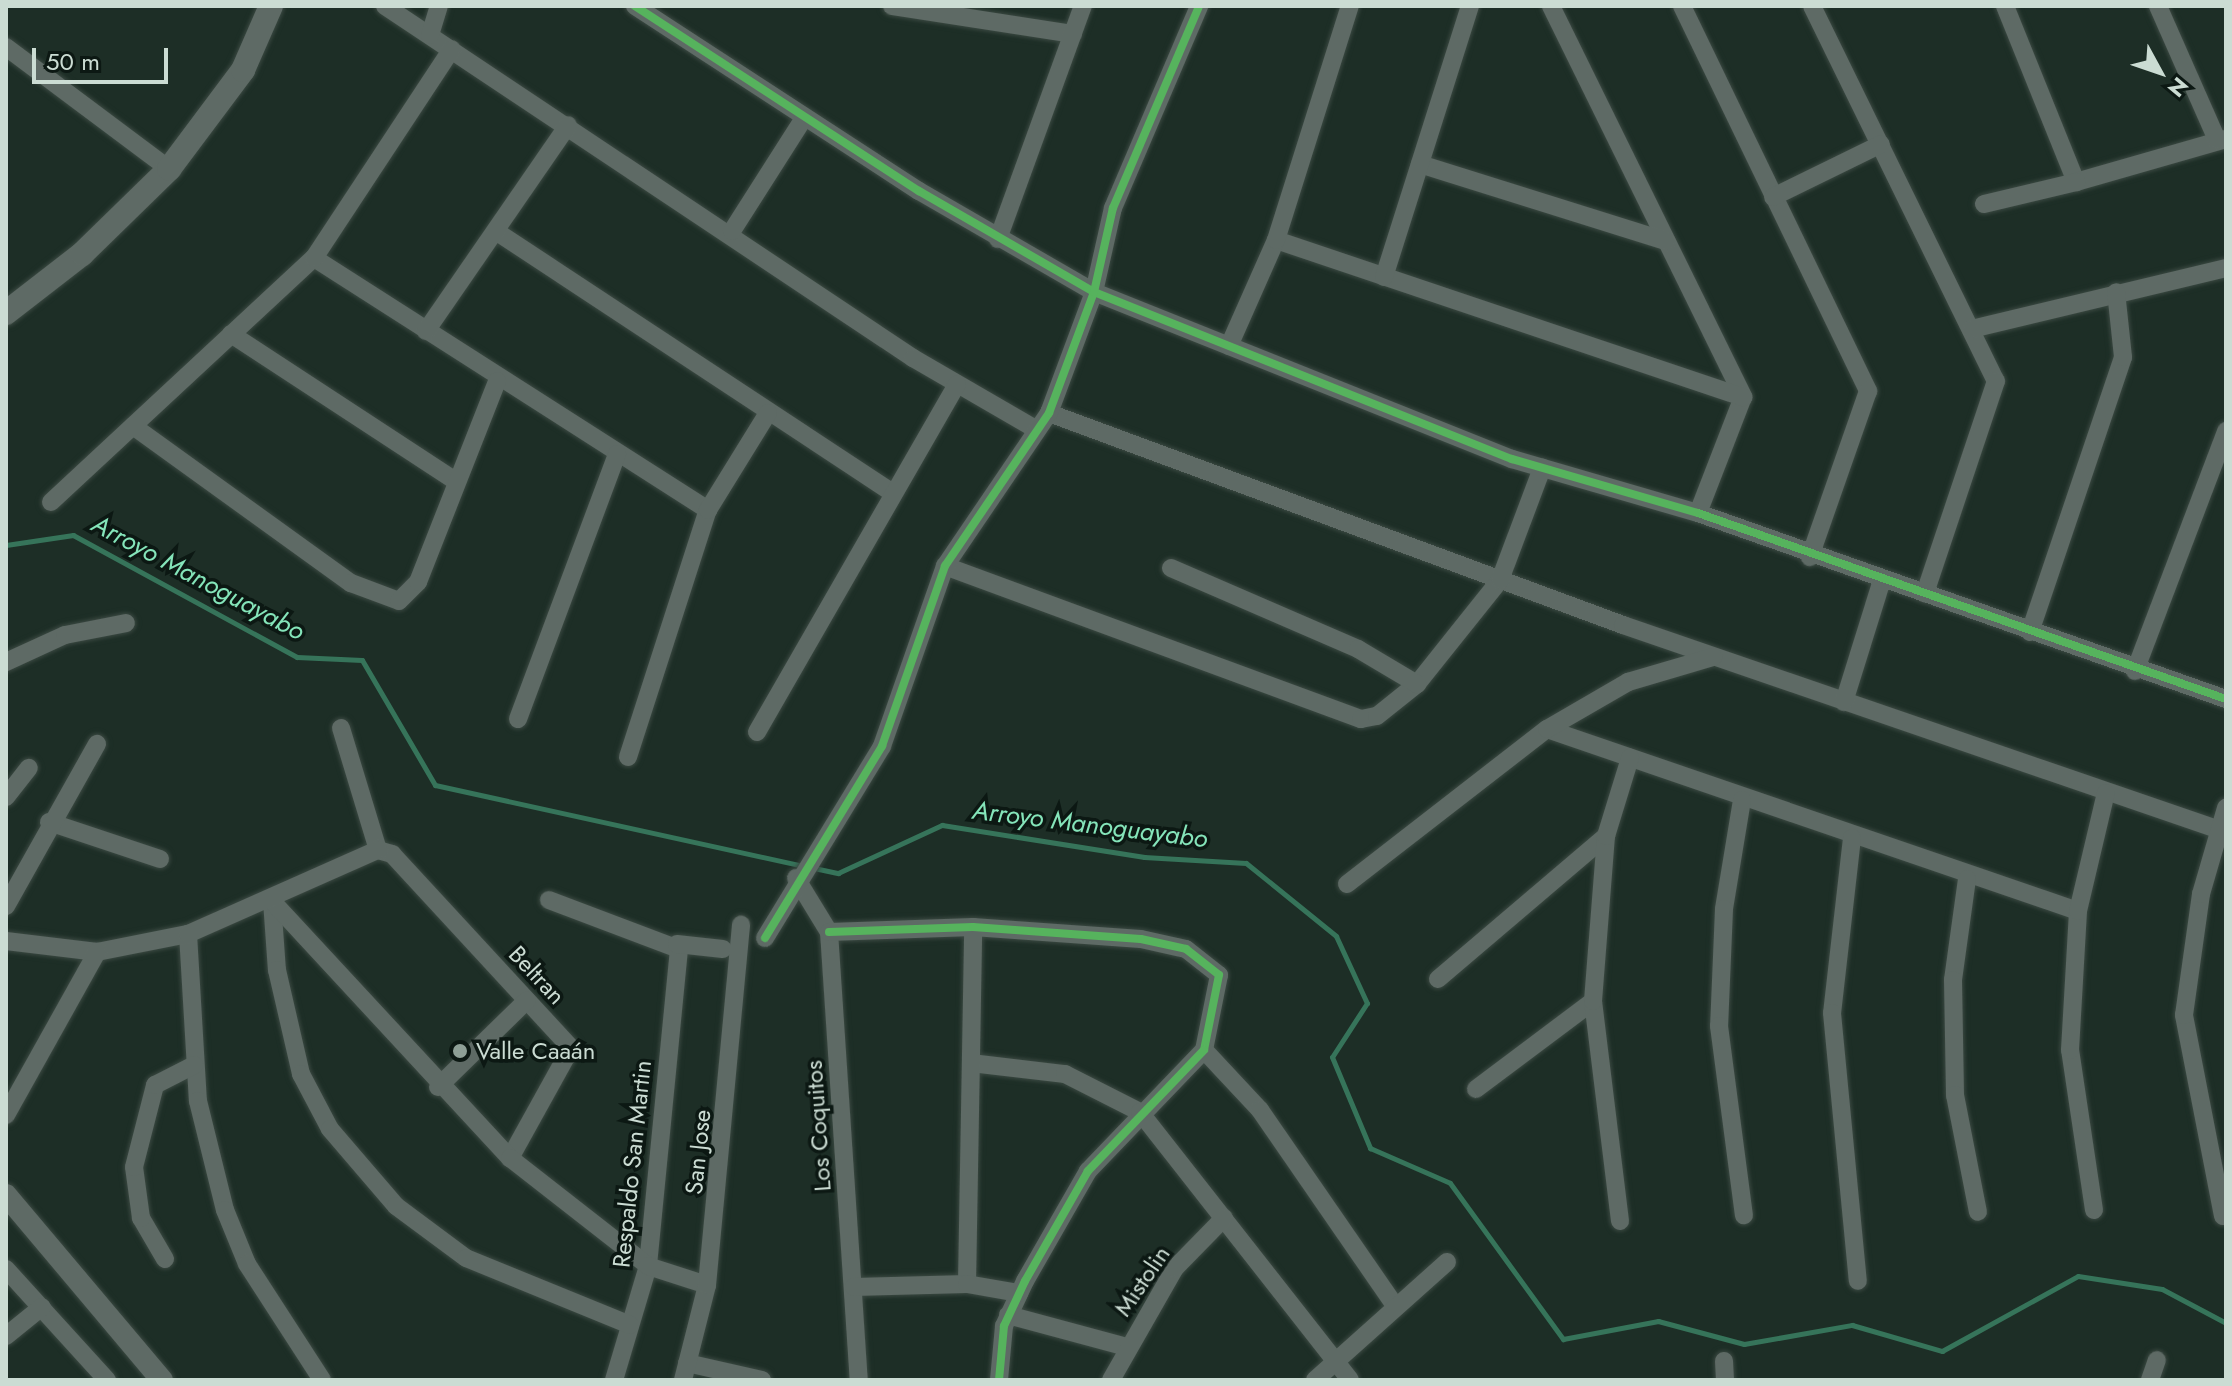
<!DOCTYPE html>
<html>
<head>
<meta charset="utf-8">
<style>
	body { margin:0 }
	#map { position:relative; width:2232px; height:1386px; overflow:hidden; background:#1d2e26; font-family:Jost,sans-serif }
	div>[style] { position:absolute }
	[style*='--x'] { left:calc(var(--x)*1px); top:calc(var(--y)*1px); width:calc(var(--w)*1px); rotate:calc(var(--a)*1deg) }
	.stream>* { height:5px; margin:-2.5px; padding:0 2.5px; transform-origin:2.5px; border-radius:2.5px; background:#36745a }
	.roads { filter:drop-shadow(0 0 2px #3b4942) drop-shadow(0 0 2px #3b4942) }
	.minor>* { height:18px; margin:-9px; padding:0 9px; transform-origin:9px; border-radius:9px; background:#5e6a65 }
	.tertiary>* { height:22px; margin:-11px; padding:0 11px; transform-origin:11px; border-radius:11px; background:#5e6a65 }
	.secondary>* { height:24px; margin:-12px; padding:0 12px; transform-origin:12px; border-radius:12px; background:#5e6a65 }
	.cycleway>* { height:8px; margin:-4px; padding:0 4px; transform-origin:4px; border-radius:4px; background:#56b35d }
	.dots>* { width:22px; height:22px; translate:-50% -50%; box-sizing:border-box; border:4px solid #0c1813; border-radius:50% }
	span { translate:-50% -50%; white-space:nowrap; text-align:center; line-height:1.15; -webkit-text-stroke:7px #0c1813; paint-order:stroke }
	.street-label { font-size:24px; color:#cbdcd3 }
	.poi-label { font-size:24px; color:#cbdcd3 }
	.left { translate:0 -50%; text-align:left }
	.water-label { font-size:26px; color:#85e5ba; font-style:italic }
	.frame { position:absolute; inset:0; border:8px solid #cbdcd3; pointer-events:none }
	.north { position:absolute; left:2120px; top:32px; width:80px; height:80px; -webkit-text-stroke:6px #0c1813; paint-order:stroke; rotate:130deg; font-size:22px; font-weight:700; line-height:32px; text-align:center; color:#cbdcd3 }
	.north::after { content:''; display:block; margin:auto; width:28px; height:36px; background:#cbdcd3; clip-path:polygon(50% 0,100% 100%,50% 72%,0 100%) }
	.scale { position:absolute; left:32px; top:48px; width:136px; height:36px; box-sizing:border-box; border:4px solid #cbdcd3; border-top:0; padding-left:10px; font-size:24px; line-height:28px; white-space:nowrap; color:#cbdcd3; -webkit-text-stroke:6px #0c1813; paint-order:stroke }
</style>
</head>
<body>
<div id="map">
	<div class="stream">
		<div style="--x:6;--y:545;--w:68;--a:-8.5"></div>
		<div style="--x:73;--y:535;--w:255;--a:28.6"></div>
		<div style="--x:297;--y:657;--w:65;--a:2.6"></div>
		<div style="--x:362;--y:660;--w:145;--a:59.7"></div>
		<div style="--x:435;--y:785;--w:378;--a:12.4"></div>
		<div style="--x:814;--y:868;--w:25;--a:12"></div>
		<div style="--x:838;--y:873;--w:115;--a:-24.8"></div>
		<div style="--x:942;--y:825;--w:205;--a:9"></div>
		<div style="--x:1144;--y:857;--w:102;--a:3.4"></div>
		<div style="--x:1246;--y:863;--w:116;--a:39"></div>
		<div style="--x:1336;--y:936;--w:74;--a:65.2"></div>
		<div style="--x:1367;--y:1003;--w:64;--a:122.9"></div>
		<div style="--x:1332;--y:1057;--w:99;--a:67.3"></div>
		<div style="--x:1370;--y:1148;--w:87;--a:23.6"></div>
		<div style="--x:1450;--y:1183;--w:193;--a:54.1"></div>
		<div style="--x:1563;--y:1339;--w:97;--a:-10.7"></div>
		<div style="--x:1658;--y:1321;--w:89;--a:15"></div>
		<div style="--x:1744;--y:1344;--w:110;--a:-10"></div>
		<div style="--x:1852;--y:1325;--w:94;--a:16.1"></div>
		<div style="--x:1942;--y:1351;--w:155;--a:-28.9"></div>
		<div style="--x:2078;--y:1276;--w:85;--a:8.8"></div>
		<div style="--x:2162;--y:1289;--w:72;--a:28"></div>
	</div>
	<div class="roads">
		<div class="minor">
			<div style="--x:385;--y:6;--w:635;--a:33.69"></div>
			<div style="--x:913;--y:358;--w:143;--a:30.1"></div>
			<div style="--x:635;--y:6;--w:339;--a:33.1"></div>
			<div style="--x:919;--y:191;--w:202;--a:30"></div>
			<div style="--x:1094;--y:292;--w:450;--a:21.8"></div>
			<div style="--x:1512;--y:459;--w:194;--a:16.2"></div>
			<div style="--x:1698;--y:513;--w:560;--a:19.41"></div>
			<div style="--x:892;--y:6;--w:183;--a:8.8"></div>
			<div style="--x:1551;--y:6;--w:436;--a:63.8"></div>
			<div style="--x:1743;--y:397;--w:124;--a:111.2"></div>
			<div style="--x:1682;--y:6;--w:428;--a:64.2"></div>
			<div style="--x:1868;--y:391;--w:176;--a:109.3"></div>
			<div style="--x:1812;--y:6;--w:418;--a:63.9"></div>
			<div style="--x:1996;--y:381;--w:224;--a:108.5"></div>
			<div style="--x:2005;--y:6;--w:190;--a:68"></div>
			<div style="--x:2076;--y:182;--w:156;--a:-16"></div>
			<div style="--x:2158;--y:6;--w:146;--a:66.2"></div>
			<div style="--x:430;--y:35;--w:30;--a:-73"></div>
			<div style="--x:6;--y:47;--w:204;--a:36.8"></div>
			<div style="--x:1420;--y:164;--w:258;--a:17.4"></div>
			<div style="--x:1773;--y:197;--w:120;--a:-26.1"></div>
			<div style="--x:1984;--y:204;--w:95;--a:-13.4"></div>
			<div style="--x:732;--y:231;--w:134;--a:-57.5"></div>
			<div style="--x:497;--y:232;--w:473;--a:33.4"></div>
			<div style="--x:998;--y:239;--w:248;--a:-70"></div>
			<div style="--x:1276;--y:240;--w:493;--a:18.6"></div>
			<div style="--x:314;--y:258;--w:468;--a:32.6"></div>
			<div style="--x:1384;--y:277;--w:284;--a:-72.4"></div>
			<div style="--x:1972;--y:329;--w:261;--a:-13.5"></div>
			<div style="--x:426;--y:331;--w:250;--a:-55.4"></div>
			<div style="--x:231;--y:334;--w:267;--a:33.2"></div>
			<div style="--x:1229;--y:346;--w:116;--a:-66.1"></div>
			<div style="--x:1276;--y:240;--w:245;--a:-72.5"></div>
			<div style="--x:1049;--y:413;--w:612;--a:20.27"></div>
			<div style="--x:1623;--y:625;--w:638;--a:18.95"></div>
			<div style="--x:133;--y:426;--w:269;--a:35.8"></div>
			<div style="--x:351;--y:583;--w:51;--a:20.6"></div>
			<div style="--x:399;--y:601;--w:27;--a:-45"></div>
			<div style="--x:418;--y:582;--w:216;--a:-68.5"></div>
			<div style="--x:51;--y:502;--w:359;--a:-42.9"></div>
			<div style="--x:314;--y:258;--w:250;--a:-56.6"></div>
			<div style="--x:945;--y:566;--w:443;--a:20.2"></div>
			<div style="--x:1361;--y:719;--w:16;--a:-11"></div>
			<div style="--x:1377;--y:716;--w:51;--a:-38.7"></div>
			<div style="--x:1417;--y:684;--w:133;--a:-51.4"></div>
			<div style="--x:1500;--y:580;--w:120;--a:-69.4"></div>
			<div style="--x:1171;--y:568;--w:204;--a:23.4"></div>
			<div style="--x:1358;--y:649;--w:69;--a:30.7"></div>
			<div style="--x:2030;--y:632;--w:290;--a:-71.3"></div>
			<div style="--x:2123;--y:357;--w:65;--a:-96.1"></div>
			<div style="--x:6;--y:662;--w:65;--a:-24.6"></div>
			<div style="--x:65;--y:635;--w:62;--a:-11.1"></div>
			<div style="--x:2135;--y:671;--w:257;--a:-69.2"></div>
			<div style="--x:1844;--y:702;--w:128;--a:-72.7"></div>
			<div style="--x:518;--y:719;--w:283;--a:-69.5"></div>
			<div style="--x:341;--y:728;--w:127;--a:73.1"></div>
			<div style="--x:1547;--y:729;--w:561;--a:18.92"></div>
			<div style="--x:757;--y:732;--w:401;--a:-60.1"></div>
			<div style="--x:628;--y:757;--w:260;--a:-72.1"></div>
			<div style="--x:708;--y:510;--w:114;--a:-58.3"></div>
			<div style="--x:6;--y:797;--w:37;--a:-52"></div>
			<div style="--x:1742;--y:800;--w:110;--a:99.4"></div>
			<div style="--x:1724;--y:909;--w:117;--a:92.4"></div>
			<div style="--x:1719;--y:1026;--w:191;--a:82.5"></div>
			<div style="--x:49;--y:822;--w:117;--a:18.4"></div>
			<div style="--x:1852;--y:838;--w:176;--a:96.5"></div>
			<div style="--x:1832;--y:1013;--w:269;--a:84.5"></div>
			<div style="--x:378;--y:850;--w:15;--a:16"></div>
			<div style="--x:392;--y:854;--w:264;--a:47.3"></div>
			<div style="--x:571;--y:1048;--w:126;--a:119"></div>
			<div style="--x:796;--y:878;--w:63;--a:58.6"></div>
			<div style="--x:829;--y:932;--w:449;--a:86.2"></div>
			<div style="--x:1967;--y:879;--w:102;--a:97.9"></div>
			<div style="--x:1953;--y:980;--w:115;--a:89"></div>
			<div style="--x:1955;--y:1095;--w:119;--a:78.9"></div>
			<div style="--x:1347;--y:884;--w:253;--a:-37.8"></div>
			<div style="--x:1547;--y:729;--w:94;--a:-30.1"></div>
			<div style="--x:1628;--y:682;--w:89;--a:-16.4"></div>
			<div style="--x:549;--y:900;--w:139;--a:20.7"></div>
			<div style="--x:679;--y:949;--w:319;--a:95.6"></div>
			<div style="--x:648;--y:1266;--w:119;--a:106.6"></div>
			<div style="--x:272;--y:901;--w:69;--a:85.9"></div>
			<div style="--x:277;--y:970;--w:107;--a:77"></div>
			<div style="--x:301;--y:1074;--w:62;--a:62.2"></div>
			<div style="--x:330;--y:1129;--w:101;--a:49.4"></div>
			<div style="--x:396;--y:1206;--w:87;--a:36.6"></div>
			<div style="--x:466;--y:1258;--w:177;--a:22.2"></div>
			<div style="--x:272;--y:901;--w:350;--a:47.2"></div>
			<div style="--x:510;--y:1158;--w:175;--a:38"></div>
			<div style="--x:648;--y:1266;--w:62;--a:17.9"></div>
			<div style="--x:6;--y:906;--w:186;--a:-60.7"></div>
			<div style="--x:829;--y:932;--w:144;--a:-2"></div>
			<div style="--x:973;--y:927;--w:168;--a:4.1"></div>
			<div style="--x:1141;--y:939;--w:46;--a:12.5"></div>
			<div style="--x:1186;--y:949;--w:42;--a:38.2"></div>
			<div style="--x:1219;--y:975;--w:76;--a:101.3"></div>
			<div style="--x:1204;--y:1050;--w:168;--a:133.8"></div>
			<div style="--x:1088;--y:1171;--w:127;--a:119.8"></div>
			<div style="--x:1025;--y:1281;--w:50;--a:115"></div>
			<div style="--x:1004;--y:1326;--w:54;--a:95.3"></div>
			<div style="--x:188;--y:934;--w:167;--a:86.6"></div>
			<div style="--x:198;--y:1101;--w:112;--a:76.1"></div>
			<div style="--x:225;--y:1210;--w:58;--a:67.8"></div>
			<div style="--x:247;--y:1264;--w:138;--a:57.1"></div>
			<div style="--x:765;--y:938;--w:225;--a:-58.6"></div>
			<div style="--x:882;--y:746;--w:191;--a:-70.7"></div>
			<div style="--x:945;--y:566;--w:185;--a:-55.8"></div>
			<div style="--x:1049;--y:413;--w:129;--a:-69.6"></div>
			<div style="--x:1094;--y:292;--w:86;--a:-77.3"></div>
			<div style="--x:1113;--y:208;--w:220;--a:-66.9"></div>
			<div style="--x:6;--y:941;--w:92;--a:6.9"></div>
			<div style="--x:97;--y:952;--w:93;--a:-11.2"></div>
			<div style="--x:188;--y:934;--w:208;--a:-23.9"></div>
			<div style="--x:677;--y:944;--w:46;--a:6.2"></div>
			<div style="--x:1438;--y:979;--w:221;--a:-40.4"></div>
			<div style="--x:1204;--y:1050;--w:82;--a:47"></div>
			<div style="--x:1260;--y:1110;--w:239;--a:55.4"></div>
			<div style="--x:971;--y:1063;--w:95;--a:6.7"></div>
			<div style="--x:1065;--y:1074;--w:84;--a:26.9"></div>
			<div style="--x:1140;--y:1112;--w:340;--a:51.9"></div>
			<div style="--x:438;--y:1087;--w:124;--a:-44.3"></div>
			<div style="--x:1476;--y:1089;--w:146;--a:-36.9"></div>
			<div style="--x:6;--y:1115;--w:187;--a:-60.8"></div>
			<div style="--x:2094;--y:1210;--w:162;--a:-98.5"></div>
			<div style="--x:2070;--y:1050;--w:139;--a:-86.7"></div>
			<div style="--x:2078;--y:911;--w:121;--a:-76.7"></div>
			<div style="--x:2223;--y:1216;--w:205;--a:-101"></div>
			<div style="--x:2184;--y:1015;--w:122;--a:-82"></div>
			<div style="--x:2201;--y:894;--w:90;--a:-73.8"></div>
			<div style="--x:1620;--y:1221;--w:222;--a:-97"></div>
			<div style="--x:1593;--y:1001;--w:166;--a:-85.5"></div>
			<div style="--x:1606;--y:836;--w:82;--a:-72.9"></div>
			<div style="--x:165;--y:1259;--w:48;--a:-120.3"></div>
			<div style="--x:141;--y:1218;--w:51;--a:-97.8"></div>
			<div style="--x:134;--y:1167;--w:85;--a:-75.6"></div>
			<div style="--x:155;--y:1085;--w:44;--a:-27.1"></div>
			<div style="--x:6;--y:1269;--w:150;--a:47.7"></div>
			<div style="--x:967;--y:1284;--w:357;--a:-89"></div>
			<div style="--x:854;--y:1287;--w:113;--a:-1.5"></div>
			<div style="--x:967;--y:1284;--w:53;--a:9.8"></div>
			<div style="--x:1008;--y:1315;--w:123;--a:15.1"></div>
			<div style="--x:6;--y:1336;--w:46;--a:-38.9"></div>
			<div style="--x:1724;--y:1361;--w:19;--a:87"></div>
			<div style="--x:687;--y:1363;--w:77;--a:12.8"></div>
			<div style="--x:683;--y:1380;--w:98;--a:-75.8"></div>
			<div style="--x:707;--y:1285;--w:362;--a:-84.6"></div>
			<div style="--x:1111;--y:1380;--w:129;--a:-60.3"></div>
			<div style="--x:1175;--y:1268;--w:70;--a:-45.6"></div>
			<div style="--x:1315;--y:1380;--w:177;--a:-41.8"></div>
			<div style="--x:2150;--y:1380;--w:21;--a:-71"></div>
		</div>
		<div class="tertiary">
			<div style="--x:6;--y:1195;--w:242;--a:49.9"></div>
		</div>
		<div class="secondary">
			<div style="--x:6;--y:313;--w:96;--a:-37.8"></div>
			<div style="--x:82;--y:254;--w:122;--a:-44.3"></div>
			<div style="--x:169;--y:169;--w:124;--a:-53.2"></div>
			<div style="--x:243;--y:70;--w:70;--a:-66.4"></div>
		</div>
	</div>
	<div class="cycleway">
		<div style="--x:635;--y:6;--w:339;--a:33.1"></div>
		<div style="--x:919;--y:191;--w:202;--a:30"></div>
		<div style="--x:1094;--y:292;--w:450;--a:21.8"></div>
		<div style="--x:1512;--y:459;--w:194;--a:16.2"></div>
		<div style="--x:1698;--y:513;--w:560;--a:19.41"></div>
		<div style="--x:829;--y:932;--w:144;--a:-2"></div>
		<div style="--x:973;--y:927;--w:168;--a:4.1"></div>
		<div style="--x:1141;--y:939;--w:46;--a:12.5"></div>
		<div style="--x:1186;--y:949;--w:42;--a:38.2"></div>
		<div style="--x:1219;--y:975;--w:76;--a:101.3"></div>
		<div style="--x:1204;--y:1050;--w:168;--a:133.8"></div>
		<div style="--x:1088;--y:1171;--w:127;--a:119.8"></div>
		<div style="--x:1025;--y:1281;--w:50;--a:115"></div>
		<div style="--x:1004;--y:1326;--w:54;--a:95.3"></div>
		<div style="--x:765;--y:938;--w:225;--a:-58.6"></div>
		<div style="--x:882;--y:746;--w:191;--a:-70.7"></div>
		<div style="--x:945;--y:566;--w:185;--a:-55.8"></div>
		<div style="--x:1049;--y:413;--w:129;--a:-69.6"></div>
		<div style="--x:1094;--y:292;--w:86;--a:-77.3"></div>
		<div style="--x:1113;--y:208;--w:220;--a:-66.9"></div>
	</div>
	<div class="dots">
		<div style="left:460px;top:1051px;background:#8e9f96"></div>
	</div>
	<div class="street-label">
		<span style="left:537px;top:975px;rotate:47deg">Beltran</span>
		<span style="left:818px;top:1126px;rotate:-94deg">Los Coquitos</span>
		<span style="left:698px;top:1152px;rotate:-84deg">San Jose</span>
		<span style="left:632px;top:1164px;rotate:-84deg">Respaldo San Martin</span>
		<span style="left:1142px;top:1281px;rotate:-56deg">Mistolin</span>
	</div>
	<div class="poi-label">
		<span class="left" style="left:476px;top:1051px">Valle Caaán</span>
	</div>
	<div class="water-label">
		<span style="left:198px;top:578px;rotate:28deg">Arroyo Manoguayabo</span>
		<span style="left:1090px;top:825px;rotate:7deg">Arroyo Manoguayabo</span>
	</div>
	<div class="frame"></div>
	<div class="north">N</div>
	<div class="scale">50 m</div>
</div>
</body>
</html>
